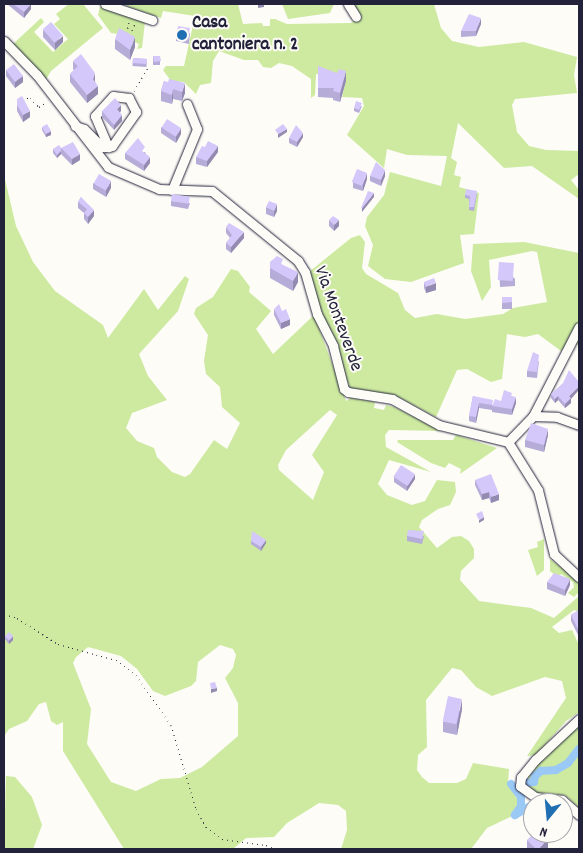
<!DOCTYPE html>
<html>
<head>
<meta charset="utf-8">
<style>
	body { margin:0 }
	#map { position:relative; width:583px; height:853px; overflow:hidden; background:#fdfcf7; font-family:Dekko,sans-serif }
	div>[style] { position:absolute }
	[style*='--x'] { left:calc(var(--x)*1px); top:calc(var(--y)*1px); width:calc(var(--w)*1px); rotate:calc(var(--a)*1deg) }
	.green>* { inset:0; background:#cdeaa0 }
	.canal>* { height:8px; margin:-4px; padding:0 4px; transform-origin:4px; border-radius:4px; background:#9bc9f6 }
	.path>* { height:1px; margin-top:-0.5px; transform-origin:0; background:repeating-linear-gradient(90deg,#22223b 0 1px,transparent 0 5px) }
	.roads { filter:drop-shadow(0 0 1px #22223b) drop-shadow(0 0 1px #22223b) }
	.minor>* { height:9px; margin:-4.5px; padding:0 4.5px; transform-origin:4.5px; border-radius:4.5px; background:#fdfcf7 }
	.wall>* { inset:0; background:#b6acd8; transform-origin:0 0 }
	.shaded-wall>* { inset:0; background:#948cb0 }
	.building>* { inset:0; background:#d4c8fb; transform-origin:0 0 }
	.dots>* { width:14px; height:14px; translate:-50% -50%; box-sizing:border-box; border:2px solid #fdfcf7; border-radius:50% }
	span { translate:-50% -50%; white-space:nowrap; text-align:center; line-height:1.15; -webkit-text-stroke:4px #fdfcf7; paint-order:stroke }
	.poi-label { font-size:19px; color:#22223b; font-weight:700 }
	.left { translate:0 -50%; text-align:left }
	.street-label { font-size:19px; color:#22223b }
	.frame { position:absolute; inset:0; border:5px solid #22223b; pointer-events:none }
	.north { position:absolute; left:523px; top:793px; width:50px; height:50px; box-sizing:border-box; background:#fdfcf7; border:1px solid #a5a5ac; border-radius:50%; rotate:197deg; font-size:14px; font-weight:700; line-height:20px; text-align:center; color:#22223b }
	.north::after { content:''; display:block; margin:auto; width:18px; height:22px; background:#1f6fb2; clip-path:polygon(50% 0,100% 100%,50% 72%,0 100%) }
</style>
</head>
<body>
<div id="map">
	<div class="green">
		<div style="clip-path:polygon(69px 4px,83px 4px,103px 28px,51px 71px,45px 81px,12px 45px,41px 18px,44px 22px,34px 32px,53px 52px,68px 39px,54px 24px,60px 19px,56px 14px)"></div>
		<div style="clip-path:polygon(121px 4px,238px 4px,243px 24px,262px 23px,263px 26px,270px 26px,270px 19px,275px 19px,287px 24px,351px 23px,360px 16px,352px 4px,434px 4px,441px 28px,452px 41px,479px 47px,524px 42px,577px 57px,574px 75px,577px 93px,515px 99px,512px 105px,517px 132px,529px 146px,546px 150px,579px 151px,579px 174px,571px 180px,579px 190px,579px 199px,532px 166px,504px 168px,458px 123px,451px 158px,457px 162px,454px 175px,461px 177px,459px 187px,479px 193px,474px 234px,460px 235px,464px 263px,411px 282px,385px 279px,368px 266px,373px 245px,365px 226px,367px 217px,384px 195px,390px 172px,441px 186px,447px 156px,407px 155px,387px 149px,384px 168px,347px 135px,364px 106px,362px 98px,342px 97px,346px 80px,316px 74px,315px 95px,311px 98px,311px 79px,292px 66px,279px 63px,271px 68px,263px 67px,258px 60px,244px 60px,219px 51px,213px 61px,211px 83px,200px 85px,196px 94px,184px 82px,171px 81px,163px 70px,166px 66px,184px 66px,195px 16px,163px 11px,161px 18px)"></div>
		<div style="clip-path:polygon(282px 4px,334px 4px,330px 13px,288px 19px)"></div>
		<div style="clip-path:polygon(100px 7px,145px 22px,142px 48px,137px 49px,139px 44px,127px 39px,127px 35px,111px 33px,98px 15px)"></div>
		<div style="clip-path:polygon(evenodd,4px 175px,16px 226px,33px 262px,55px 291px,103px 325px,108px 338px,144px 289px,158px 310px,185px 276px,189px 279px,178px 311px,139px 354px,148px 376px,167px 400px,132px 413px,126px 428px,137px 441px,154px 448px,157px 457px,172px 472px,185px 477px,190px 474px,214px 440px,227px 449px,240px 423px,222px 407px,220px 387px,206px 374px,204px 361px,208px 335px,194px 314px,196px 308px,213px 297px,231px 269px,238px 271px,250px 287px,249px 292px,271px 311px,256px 329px,273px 354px,314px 315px,346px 401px,351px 398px,375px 402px,374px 408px,384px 410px,386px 405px,394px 407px,443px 431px,389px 430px,385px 435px,386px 447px,431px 472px,389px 460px,378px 484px,387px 495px,412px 505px,425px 501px,437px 480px,455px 482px,456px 492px,450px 505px,438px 509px,422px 520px,419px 527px,437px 548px,452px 537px,461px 536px,469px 541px,474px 549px,474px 558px,461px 571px,460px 580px,479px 601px,531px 608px,554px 618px,579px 596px,579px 612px,574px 610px,552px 627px,559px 633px,572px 630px,579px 645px,579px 712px,566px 721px,536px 755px,527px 756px,566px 698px,562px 681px,545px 677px,492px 696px,476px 687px,461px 670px,452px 668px,426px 700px,427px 747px,418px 755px,417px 770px,422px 777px,429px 783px,457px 783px,466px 779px,473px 763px,509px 769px,508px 783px,519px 802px,512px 816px,487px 828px,471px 849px,341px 849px,347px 830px,346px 811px,338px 805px,319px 803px,287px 823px,274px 837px,246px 838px,233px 849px,124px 849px,63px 751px,63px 722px,57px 725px,51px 721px,46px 702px,39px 704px,27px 721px,9px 729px,4px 736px,4px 175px,330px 410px,337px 415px,312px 455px,324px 472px,313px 500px,279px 470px,278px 465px,286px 450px,330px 410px,4px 175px,220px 645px,233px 649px,236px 655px,233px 668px,225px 678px,238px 703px,238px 736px,202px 767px,180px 778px,161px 779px,136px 791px,111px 782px,87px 744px,91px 709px,73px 663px,76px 657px,88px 647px,121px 656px,137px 669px,153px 691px,165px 696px,191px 686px,196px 681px,198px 662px,220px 645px)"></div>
		<div style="clip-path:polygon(360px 235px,365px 242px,362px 268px,366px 274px,398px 293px,405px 310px,415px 318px,437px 314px,465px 319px,503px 314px,513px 308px,547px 302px,537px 252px,532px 251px,489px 260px,491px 287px,482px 301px,471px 271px,473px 244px,524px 242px,579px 253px,579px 345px,569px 344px,561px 351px,538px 334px,525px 337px,507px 334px,502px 379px,491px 382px,467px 369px,457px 370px,436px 417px,400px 398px,351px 390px,322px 316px,309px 272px,351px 238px)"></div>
		<div style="clip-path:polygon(456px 435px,497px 448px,460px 474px,461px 469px,449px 463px,445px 468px,431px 463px,397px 442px,398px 440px,453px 440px)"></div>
		<div style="clip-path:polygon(544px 539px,544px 570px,537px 576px,528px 550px,538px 547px,537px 542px)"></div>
		<div style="clip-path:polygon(550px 559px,579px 581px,579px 592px,574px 597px,568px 593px,574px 587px,573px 582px,561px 574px,558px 578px,550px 571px)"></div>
		<div style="clip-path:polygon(579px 724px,579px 808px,565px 795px,534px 793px,526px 786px,530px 771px)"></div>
		<div style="clip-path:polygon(6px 776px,15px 777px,32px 797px,42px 825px,33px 849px,4px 849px)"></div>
	</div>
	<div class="canal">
		<div style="--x:526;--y:783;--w:8;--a:-7"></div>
		<div style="--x:534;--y:782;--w:6;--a:-81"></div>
		<div style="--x:535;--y:776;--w:8;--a:-40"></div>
		<div style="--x:541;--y:771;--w:15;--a:-4"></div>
		<div style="--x:556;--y:770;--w:14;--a:-30"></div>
		<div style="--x:568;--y:763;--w:18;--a:-52"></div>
		<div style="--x:511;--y:784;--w:16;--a:52"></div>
		<div style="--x:521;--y:797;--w:9;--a:90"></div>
		<div style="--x:521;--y:806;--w:11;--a:124"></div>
		<div style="--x:515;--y:815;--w:21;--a:-31"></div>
	</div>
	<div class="path">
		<div style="--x:127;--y:33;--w:11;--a:-80"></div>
		<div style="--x:130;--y:35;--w:13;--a:-67"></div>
		<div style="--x:134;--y:91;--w:27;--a:-59"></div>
		<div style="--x:22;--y:98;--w:8;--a:0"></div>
		<div style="--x:30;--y:98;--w:13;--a:45"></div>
		<div style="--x:39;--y:107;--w:9;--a:-32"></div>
		<div style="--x:4;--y:614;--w:14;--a:17"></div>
		<div style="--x:17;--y:618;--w:49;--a:32.4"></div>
		<div style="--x:58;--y:644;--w:60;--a:15.4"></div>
		<div style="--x:116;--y:660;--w:25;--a:37"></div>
		<div style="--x:136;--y:675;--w:61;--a:55"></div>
		<div style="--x:171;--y:725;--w:88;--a:73.4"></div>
		<div style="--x:196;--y:809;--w:21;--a:61"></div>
		<div style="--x:206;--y:827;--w:20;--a:37"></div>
		<div style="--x:222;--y:839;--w:44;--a:7.8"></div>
		<div style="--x:266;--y:845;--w:10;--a:24"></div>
	</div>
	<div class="roads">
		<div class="minor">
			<div style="--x:105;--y:4;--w:50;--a:18.8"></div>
			<div style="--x:348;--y:4;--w:15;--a:58"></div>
			<div style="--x:4;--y:41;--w:47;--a:45.9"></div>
			<div style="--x:37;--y:75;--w:116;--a:52.3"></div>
			<div style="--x:108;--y:167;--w:56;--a:23.3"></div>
			<div style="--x:159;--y:189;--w:53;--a:2.2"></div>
			<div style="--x:212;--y:191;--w:111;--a:39.1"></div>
			<div style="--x:298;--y:261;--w:13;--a:58"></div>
			<div style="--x:305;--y:272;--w:44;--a:74.1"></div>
			<div style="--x:317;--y:314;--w:36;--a:63"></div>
			<div style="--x:333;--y:346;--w:44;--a:75.7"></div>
			<div style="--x:344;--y:389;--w:5;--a:37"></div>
			<div style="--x:348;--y:392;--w:45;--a:9"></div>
			<div style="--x:392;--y:399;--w:54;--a:29"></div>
			<div style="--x:439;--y:425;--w:71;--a:13.8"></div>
			<div style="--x:508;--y:442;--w:57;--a:58"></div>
			<div style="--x:538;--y:490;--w:66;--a:76"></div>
			<div style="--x:554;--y:554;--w:34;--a:43"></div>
			<div style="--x:75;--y:126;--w:9;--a:18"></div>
			<div style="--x:84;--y:129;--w:23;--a:45"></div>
			<div style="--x:100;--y:145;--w:4;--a:34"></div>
			<div style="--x:103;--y:147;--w:5;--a:0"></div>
			<div style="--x:108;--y:147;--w:4;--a:-14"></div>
			<div style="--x:112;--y:146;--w:42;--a:-54.8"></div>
			<div style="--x:136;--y:112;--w:16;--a:-117"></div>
			<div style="--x:129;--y:98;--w:16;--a:-173"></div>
			<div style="--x:113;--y:96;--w:27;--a:132"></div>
			<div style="--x:95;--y:116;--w:34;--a:67"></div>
			<div style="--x:172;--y:190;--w:66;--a:-67.7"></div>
			<div style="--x:197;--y:129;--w:27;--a:-112"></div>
			<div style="--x:533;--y:416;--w:100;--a:-62.7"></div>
			<div style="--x:508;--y:442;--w:36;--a:-46"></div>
			<div style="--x:533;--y:416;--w:24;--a:2"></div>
			<div style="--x:557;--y:417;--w:23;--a:20"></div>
			<div style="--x:579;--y:719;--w:60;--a:137"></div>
			<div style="--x:535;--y:760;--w:22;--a:129"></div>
			<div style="--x:521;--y:777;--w:9;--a:96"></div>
			<div style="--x:520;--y:786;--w:19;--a:36"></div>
			<div style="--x:535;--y:797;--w:27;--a:6"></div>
			<div style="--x:562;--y:800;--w:23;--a:41"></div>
		</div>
	</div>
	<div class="wall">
		<div style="clip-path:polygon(7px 4px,31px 4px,31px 9px,24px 18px)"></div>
		<div style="clip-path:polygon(481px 24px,476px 36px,461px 37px,461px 31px)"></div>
		<div style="clip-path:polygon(43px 30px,63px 42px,55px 50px,43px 37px)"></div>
		<div style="clip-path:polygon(190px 33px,189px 44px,176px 41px,176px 37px)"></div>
		<div style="clip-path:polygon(115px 39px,135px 47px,130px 60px,115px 49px)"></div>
		<div style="left:153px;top:56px;width:7px;height:9px"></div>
		<div style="left:133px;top:58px;width:14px;height:8px;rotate:4deg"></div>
		<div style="clip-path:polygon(73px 61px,95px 81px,98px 94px,87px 103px,70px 82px,70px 74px,74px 70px,73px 69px)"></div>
		<div style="clip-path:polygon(318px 66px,346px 81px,340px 102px,333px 100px,333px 98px,318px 97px)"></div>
		<div style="clip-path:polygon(6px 70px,23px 82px,15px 88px,6px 76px)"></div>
		<div style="clip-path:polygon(164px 81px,185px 93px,182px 101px,173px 99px,172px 104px,161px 101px,161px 91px)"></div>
		<div style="clip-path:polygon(17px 99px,30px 117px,23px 122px,17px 111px)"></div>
		<div style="clip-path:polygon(362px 106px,359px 113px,354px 111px,354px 108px)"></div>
		<div style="clip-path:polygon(102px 111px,121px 111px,120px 112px,122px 121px,114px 130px,102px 117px)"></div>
		<div style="clip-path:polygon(42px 127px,51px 135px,46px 137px,42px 130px)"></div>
		<div style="clip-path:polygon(161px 127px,181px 134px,176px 143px,161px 133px)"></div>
		<div style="clip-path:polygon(303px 137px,297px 147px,289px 143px,289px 138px)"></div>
		<div style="clip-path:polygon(62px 148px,80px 160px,72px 165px,61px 154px,57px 158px,53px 153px,53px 149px)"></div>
		<div style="clip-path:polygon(145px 152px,150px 163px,144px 171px,125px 159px,125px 153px)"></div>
		<div style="clip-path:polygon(218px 152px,207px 167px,196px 164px,196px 157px)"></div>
		<div style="clip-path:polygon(370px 176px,385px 176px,381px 186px,370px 181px)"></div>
		<div style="clip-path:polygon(367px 179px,363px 191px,353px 188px,353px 182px)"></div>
		<div style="clip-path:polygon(93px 183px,111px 188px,106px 197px,93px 189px)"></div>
		<div style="clip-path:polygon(477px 194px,474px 211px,469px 210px,469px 199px,465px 198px,465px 195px)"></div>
		<div style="clip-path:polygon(81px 197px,94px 216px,88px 224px,84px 219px,84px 213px,78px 208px,78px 202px)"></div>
		<div style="clip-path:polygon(171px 201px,190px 203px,188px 209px,171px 206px)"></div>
		<div style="clip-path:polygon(266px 207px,277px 211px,274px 217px,266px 214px)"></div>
		<div style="clip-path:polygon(329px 220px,339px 226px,334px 231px,329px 226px)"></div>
		<div style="clip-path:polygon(226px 227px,244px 238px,231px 253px,226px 249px,226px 243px,230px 238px,226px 233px)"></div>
		<div style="clip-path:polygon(270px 262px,283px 265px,298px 282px,293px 291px,270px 278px)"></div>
		<div style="clip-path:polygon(499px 262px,515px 279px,515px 286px,500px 287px)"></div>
		<div style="clip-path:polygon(424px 282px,436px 290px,426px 293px,424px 288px)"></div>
		<div style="left:502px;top:297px;width:10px;height:12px"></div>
		<div style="clip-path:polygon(274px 309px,290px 325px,281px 329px,274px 315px)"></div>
		<div style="clip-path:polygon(539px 361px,537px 378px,527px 377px,527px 371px)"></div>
		<div style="clip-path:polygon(551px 394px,571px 399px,571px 403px,565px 408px,558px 400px,555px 403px,551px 398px)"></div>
		<div style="clip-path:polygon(473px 396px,493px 405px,512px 396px,516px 403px,512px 415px,492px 412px,492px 407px,492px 410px,479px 408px,476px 423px,469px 421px,469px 416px)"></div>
		<div style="clip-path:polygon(548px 435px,544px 452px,525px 447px,525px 440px)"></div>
		<div style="clip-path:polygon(394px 477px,415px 479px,407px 491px,394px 482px)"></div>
		<div style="clip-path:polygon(475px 480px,499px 500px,491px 503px,489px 498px,482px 500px,475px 485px)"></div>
		<div style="clip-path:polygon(407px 536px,424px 536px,422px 544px,407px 541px)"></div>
		<div style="clip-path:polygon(251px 541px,266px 543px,261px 551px,251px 544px)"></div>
		<div style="clip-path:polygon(547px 582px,570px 585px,565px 596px,547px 589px)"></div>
		<div style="clip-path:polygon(579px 610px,579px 637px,571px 621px,571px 615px)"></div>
		<div style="clip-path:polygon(5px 636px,13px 640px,9px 644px,5px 639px)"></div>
		<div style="clip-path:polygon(462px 709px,457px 735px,443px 732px,443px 722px)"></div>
		<div style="clip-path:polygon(527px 840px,548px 848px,547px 849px,527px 849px)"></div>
	</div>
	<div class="shaded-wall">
		<div style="clip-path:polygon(31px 4px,31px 9px,24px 18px,24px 12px)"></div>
		<div style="clip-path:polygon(258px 4px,264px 4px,264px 7px,258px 8px)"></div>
		<div style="clip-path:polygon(481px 18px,481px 24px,476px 36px,476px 31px)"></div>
		<div style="clip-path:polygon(63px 36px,63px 42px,55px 50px,55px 43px)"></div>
		<div style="clip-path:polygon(135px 37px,135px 47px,130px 60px,130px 50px)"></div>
		<div style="clip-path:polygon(346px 71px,346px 81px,340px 102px,340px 93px)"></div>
		<div style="clip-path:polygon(95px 73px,95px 81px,93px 88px,93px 79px)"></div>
		<div style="clip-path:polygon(23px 76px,23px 82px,15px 88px,15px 81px)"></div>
		<div style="clip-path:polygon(185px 83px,185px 93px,182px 101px,182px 92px)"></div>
		<div style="clip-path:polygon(98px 86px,98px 94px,87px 103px,87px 95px)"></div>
		<div style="clip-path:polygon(173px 89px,173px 99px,172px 104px,172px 95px)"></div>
		<div style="clip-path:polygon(121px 105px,121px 111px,117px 115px,117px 109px)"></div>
		<div style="clip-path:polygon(30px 111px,30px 117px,23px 122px,23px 115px)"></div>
		<div style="clip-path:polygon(122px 115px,122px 121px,114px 130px,114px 125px)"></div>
		<div style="clip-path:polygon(181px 128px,181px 134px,176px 143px,176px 136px)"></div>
		<div style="clip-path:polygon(287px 129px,287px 132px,278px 138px,278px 134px)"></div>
		<div style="clip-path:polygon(51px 131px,51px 135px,46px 137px,46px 134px)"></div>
		<div style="clip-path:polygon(303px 133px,303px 137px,297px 147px,297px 142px)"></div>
		<div style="clip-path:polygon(218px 146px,218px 152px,207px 167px,207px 161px)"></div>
		<div style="clip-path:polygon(61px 151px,61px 154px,57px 158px,57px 155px)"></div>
		<div style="clip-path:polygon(80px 154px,80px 160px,72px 165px,72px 159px)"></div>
		<div style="clip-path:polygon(150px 157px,150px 163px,144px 171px,144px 165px)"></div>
		<div style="clip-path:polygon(385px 170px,385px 176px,381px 186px,381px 180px)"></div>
		<div style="clip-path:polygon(367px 173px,367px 179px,363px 191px,363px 185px)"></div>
		<div style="clip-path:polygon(111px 181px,111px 188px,106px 197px,106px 190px)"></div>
		<div style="clip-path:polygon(374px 193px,374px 197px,362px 212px,362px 208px)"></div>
		<div style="clip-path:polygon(277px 204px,277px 211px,274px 217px,274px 211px)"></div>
		<div style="clip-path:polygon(94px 210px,94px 216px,88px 224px,88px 217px)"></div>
		<div style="clip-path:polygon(339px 220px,339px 226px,334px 231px,334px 225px)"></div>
		<div style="clip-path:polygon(244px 232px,244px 238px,231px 253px,231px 247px)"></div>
		<div style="clip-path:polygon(298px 272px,298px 282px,293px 291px,293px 281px)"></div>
		<div style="clip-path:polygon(436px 283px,436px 290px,426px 293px,426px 287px)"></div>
		<div style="clip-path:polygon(290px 319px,290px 325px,281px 329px,281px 323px)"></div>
		<div style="clip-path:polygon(579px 386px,579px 390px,571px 399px,571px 403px,565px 408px,565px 404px,569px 396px)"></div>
		<div style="clip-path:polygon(558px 396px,558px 400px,555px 403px,555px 399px)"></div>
		<div style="clip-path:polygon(516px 397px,516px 403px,512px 415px,512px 409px)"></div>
		<div style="clip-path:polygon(479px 403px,479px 408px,476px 423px,476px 417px)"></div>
		<div style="clip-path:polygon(548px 429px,548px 435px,544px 452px,544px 445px)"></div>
		<div style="clip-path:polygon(415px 474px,415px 479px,407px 491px,407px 486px)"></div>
		<div style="clip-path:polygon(489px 492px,489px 498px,482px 500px,482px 494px)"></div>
		<div style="clip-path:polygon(499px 494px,499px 500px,491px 503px,491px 497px)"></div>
		<div style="clip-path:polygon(484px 517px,484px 520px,479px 523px,479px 520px)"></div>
		<div style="clip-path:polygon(266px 540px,266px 543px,261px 551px,261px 547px)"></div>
		<div style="clip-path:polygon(570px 579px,570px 585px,565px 596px,565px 590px)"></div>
		<div style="clip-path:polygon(13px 636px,13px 640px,9px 644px,9px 640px)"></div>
		<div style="clip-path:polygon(217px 688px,217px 691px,211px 693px,211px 689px)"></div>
		<div style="clip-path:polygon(462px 699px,462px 709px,457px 735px,457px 725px)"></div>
		<div style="clip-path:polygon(548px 838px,548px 848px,547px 849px,539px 849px)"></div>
	</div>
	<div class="building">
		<div style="clip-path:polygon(13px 4px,31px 4px,24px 12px)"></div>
		<div style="clip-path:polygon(469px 14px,481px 18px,476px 31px,461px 31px)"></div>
		<div style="left:51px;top:22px;width:18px;height:11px;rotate:49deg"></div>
		<div style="left:178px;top:26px;width:12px;height:11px;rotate:9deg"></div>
		<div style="clip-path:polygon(119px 28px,135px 37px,130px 50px,115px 39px)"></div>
		<div style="clip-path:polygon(81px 54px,95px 73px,93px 79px,98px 86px,87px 95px,70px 74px,78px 66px,73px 61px)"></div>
		<div style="clip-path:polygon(153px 56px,160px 56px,161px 61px,154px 62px)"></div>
		<div style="left:133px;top:58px;width:14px;height:5px;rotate:4deg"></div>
		<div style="left:14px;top:64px;width:15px;height:10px;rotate:53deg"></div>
		<div style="clip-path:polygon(318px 66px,337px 73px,339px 69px,346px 71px,340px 93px,333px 91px,334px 88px,318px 88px)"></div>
		<div style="clip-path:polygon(169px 79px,185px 83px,182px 92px,173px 89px,172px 95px,161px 91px,164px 81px,168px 82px)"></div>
		<div style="clip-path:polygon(22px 96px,30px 111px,23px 115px,17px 105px,17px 99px)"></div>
		<div style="clip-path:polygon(115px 98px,121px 105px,117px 109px,122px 115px,114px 125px,102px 111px)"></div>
		<div style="clip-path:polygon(356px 101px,362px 103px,359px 110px,354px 108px)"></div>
		<div style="left:167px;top:119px;width:17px;height:10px;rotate:33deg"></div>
		<div style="left:47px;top:124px;width:8px;height:6px;rotate:60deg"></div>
		<div style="clip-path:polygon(283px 124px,287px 129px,278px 134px,275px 130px)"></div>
		<div style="clip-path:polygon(296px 125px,303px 133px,297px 142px,289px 138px)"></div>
		<div style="clip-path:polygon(138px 138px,145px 147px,142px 151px,150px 157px,144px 165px,125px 153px)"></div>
		<div style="clip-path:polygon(208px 141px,218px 146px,207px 161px,196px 157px,202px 146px,205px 147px)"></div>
		<div style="clip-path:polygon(73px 142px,80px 154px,72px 159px,61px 148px)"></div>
		<div style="clip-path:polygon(59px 145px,62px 149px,61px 148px,61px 151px,57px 155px,53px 149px)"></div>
		<div style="clip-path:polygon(376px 162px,385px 170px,381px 180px,370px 176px)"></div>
		<div style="left:357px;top:169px;width:11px;height:14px;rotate:22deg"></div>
		<div style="left:99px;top:174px;width:14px;height:11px;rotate:30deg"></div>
		<div style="clip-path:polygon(466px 189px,477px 191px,474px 207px,469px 207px,470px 196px,465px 195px)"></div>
		<div style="clip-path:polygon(368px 191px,374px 193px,362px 208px,361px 208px)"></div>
		<div style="left:172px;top:194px;width:18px;height:7px;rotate:9deg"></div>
		<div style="clip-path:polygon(81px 197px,94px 210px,88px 217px,84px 213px,87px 209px,78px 202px)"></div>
		<div style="clip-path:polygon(269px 201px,277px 204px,274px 211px,266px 207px)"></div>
		<div style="clip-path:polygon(333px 216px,339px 220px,334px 225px,329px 220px)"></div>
		<div style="clip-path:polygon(229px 223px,244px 232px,231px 247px,226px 243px,232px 235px,226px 227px)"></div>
		<div style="clip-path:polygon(277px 256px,283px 259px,281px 264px,298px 272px,293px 281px,270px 268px,270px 262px)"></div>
		<div style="left:499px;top:262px;width:15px;height:18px;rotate:4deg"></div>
		<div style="left:434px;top:278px;width:5px;height:11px;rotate:68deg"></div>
		<div style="clip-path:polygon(502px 297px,512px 297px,512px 302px,502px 303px)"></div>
		<div style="clip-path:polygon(279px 304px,282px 311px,286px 309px,290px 319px,281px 323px,274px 309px)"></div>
		<div style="clip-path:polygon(533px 352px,539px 355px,537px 372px,527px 371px)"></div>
		<div style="clip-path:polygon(569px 370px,579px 382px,579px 386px,569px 396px,571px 398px,565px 404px,558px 396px,555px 399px,551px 394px,563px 383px)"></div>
		<div style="clip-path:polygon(504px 390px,512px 393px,511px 396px,516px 397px,512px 409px,492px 406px,495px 399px,501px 401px)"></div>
		<div style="clip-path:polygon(473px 396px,493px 400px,492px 405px,479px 403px,476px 417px,469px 416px)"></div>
		<div style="clip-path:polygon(531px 423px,548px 429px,544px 445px,525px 440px)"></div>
		<div style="left:401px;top:465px;width:17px;height:14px;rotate:33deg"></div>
		<div style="clip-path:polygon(491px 474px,499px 494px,491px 497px,489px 492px,482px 494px,475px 480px)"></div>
		<div style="clip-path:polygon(482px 511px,484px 517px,479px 520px,476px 514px)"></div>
		<div style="clip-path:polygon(408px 530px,424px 531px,422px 539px,407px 536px)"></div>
		<div style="clip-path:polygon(252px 531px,266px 540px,261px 547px,251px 541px)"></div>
		<div style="clip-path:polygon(554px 573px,570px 579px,565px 590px,547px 582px)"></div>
		<div style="clip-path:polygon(579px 610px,579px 631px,571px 615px)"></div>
		<div style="left:9px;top:632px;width:6px;height:6px;rotate:45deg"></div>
		<div style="clip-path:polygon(215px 682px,217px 688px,211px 689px,210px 683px)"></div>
		<div style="left:448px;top:696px;width:14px;height:26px;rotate:12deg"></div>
		<div style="clip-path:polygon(534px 833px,543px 833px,548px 838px,539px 849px,536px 849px,527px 840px)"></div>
	</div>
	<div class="dots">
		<div style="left:182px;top:35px;background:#1f6fb2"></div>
	</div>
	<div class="poi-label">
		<span class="left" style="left:192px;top:35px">Casa<br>cantoniera n. 2</span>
	</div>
	<div class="street-label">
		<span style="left:337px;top:319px;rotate:70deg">Via Monteverde</span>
	</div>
	<div class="frame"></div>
	<div class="north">N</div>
</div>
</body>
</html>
